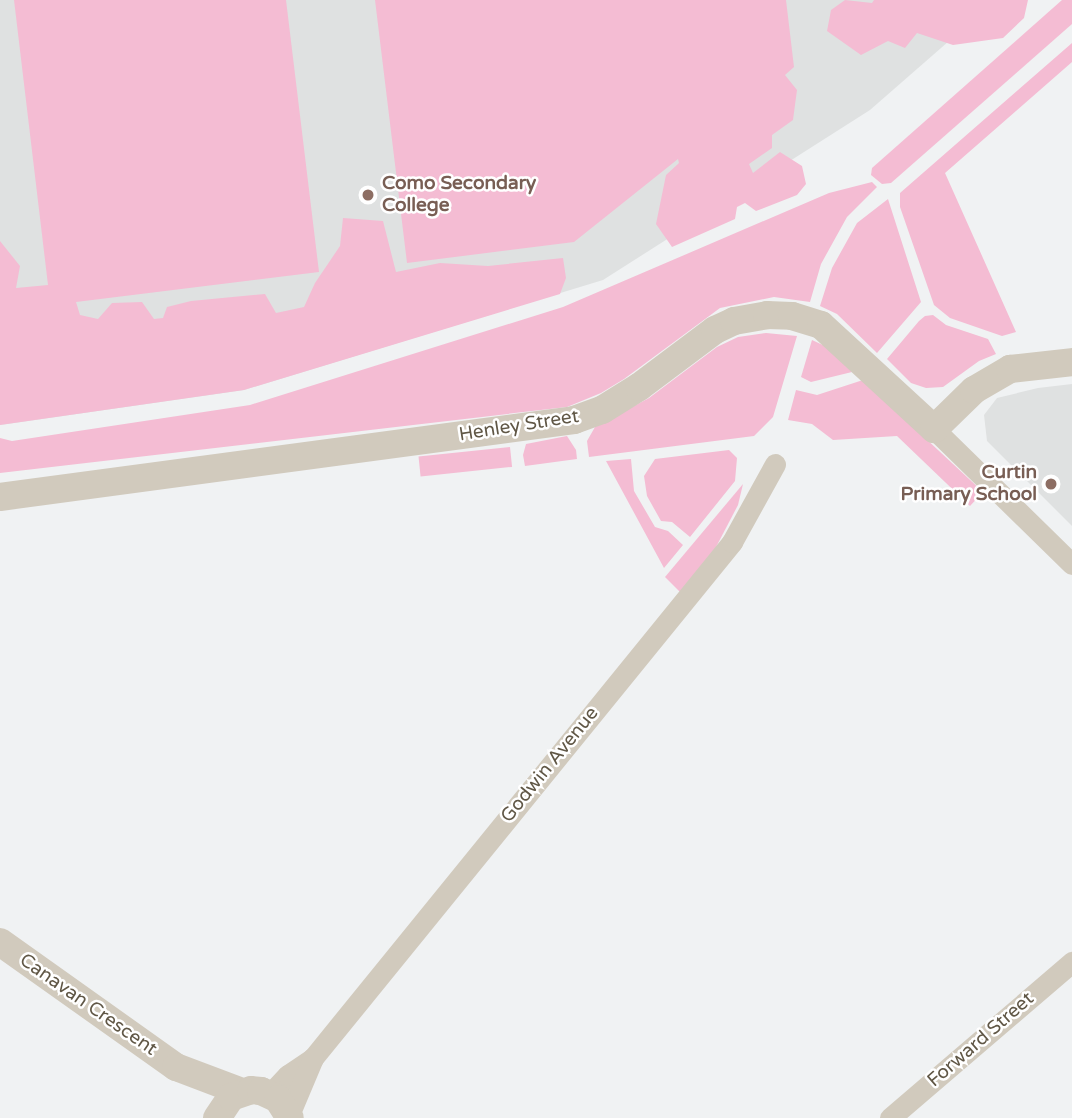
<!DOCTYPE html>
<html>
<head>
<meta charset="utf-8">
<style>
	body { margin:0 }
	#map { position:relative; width:1072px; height:1118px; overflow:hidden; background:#f0f2f3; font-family:"Varela Round",sans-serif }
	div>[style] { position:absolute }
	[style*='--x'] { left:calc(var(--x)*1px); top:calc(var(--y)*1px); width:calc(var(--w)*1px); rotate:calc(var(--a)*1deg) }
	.education>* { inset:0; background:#dfe1e1 }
	.green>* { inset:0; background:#f4bcd3; transform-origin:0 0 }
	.minor>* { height:21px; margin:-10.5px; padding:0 10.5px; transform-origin:10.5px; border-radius:10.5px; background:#d1cabd }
	.tertiary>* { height:28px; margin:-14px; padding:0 14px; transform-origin:14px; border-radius:14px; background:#d1cabd }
	.dots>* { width:19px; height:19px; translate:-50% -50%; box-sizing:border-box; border:4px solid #fff; border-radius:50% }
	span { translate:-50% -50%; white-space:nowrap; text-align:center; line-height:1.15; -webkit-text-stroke:5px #fff; paint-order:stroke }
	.education-label { font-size:19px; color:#785e54; font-weight:700 }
	.left { translate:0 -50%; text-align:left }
	.right { translate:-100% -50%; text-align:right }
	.street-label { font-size:19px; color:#605746 }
</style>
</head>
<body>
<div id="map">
	<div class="education">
		<div style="clip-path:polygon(0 0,996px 0,870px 110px,603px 280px,244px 390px,0 425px)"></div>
		<div style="clip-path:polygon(1072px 384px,1072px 526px,987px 441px,984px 415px,997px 398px,1038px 388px)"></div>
	</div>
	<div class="green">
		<div style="clip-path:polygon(14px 0,286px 0,319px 272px,76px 302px,80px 315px,98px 319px,112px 303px,142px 302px,154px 319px,163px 318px,167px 307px,191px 301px,265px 294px,276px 313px,304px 307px,315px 283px,340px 246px,343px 218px,383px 221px,396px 272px,440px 263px,488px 266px,563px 258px,566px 278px,560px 294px,244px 390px,0 425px,0 241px,20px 266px,16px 288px,48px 285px)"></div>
		<div style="clip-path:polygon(375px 0,786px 0,794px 67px,785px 75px,797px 90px,793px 120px,772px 135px,772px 148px,749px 164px,753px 173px,780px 152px,802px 166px,806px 184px,797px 195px,756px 211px,745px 203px,737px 207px,735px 219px,672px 247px,656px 224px,666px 175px,679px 163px,678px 159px,574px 242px,407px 263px)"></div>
		<div style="clip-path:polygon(845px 0,872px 3px,874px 0,1028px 0,1024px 18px,1003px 38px,953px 45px,917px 33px,905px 48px,888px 41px,861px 55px,827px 31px,831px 10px)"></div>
		<div style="clip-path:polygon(1062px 0,1072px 0,1072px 24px,891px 183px,882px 184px,871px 175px,872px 168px)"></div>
		<div style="clip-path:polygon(1072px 43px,1072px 62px,945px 173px,1016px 332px,1002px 336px,950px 318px,934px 305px,900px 207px,900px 193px)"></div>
		<div style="clip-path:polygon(872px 182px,877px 187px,847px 217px,821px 264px,810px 302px,774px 297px,720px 308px,624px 379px,601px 393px,567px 407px,0 473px,0 438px,12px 441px,250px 405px,563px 307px,829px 193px)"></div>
		<div style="clip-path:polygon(888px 199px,921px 302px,877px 353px,837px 314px,820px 306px,832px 268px,857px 223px)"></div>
		<div style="clip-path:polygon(933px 315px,946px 325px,988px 339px,996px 354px,979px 361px,943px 387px,926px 388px,911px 383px,887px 359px,919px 321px,925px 316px)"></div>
		<div style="clip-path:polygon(766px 333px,797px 336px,773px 417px,754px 436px,589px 457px,587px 441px,595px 427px,649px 398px,717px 347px,738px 337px)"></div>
		<div style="clip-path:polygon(812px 340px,827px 347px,852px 372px,811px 382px,801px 377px)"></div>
		<div style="clip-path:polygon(863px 380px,983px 492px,970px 506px,897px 436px,833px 440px,812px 424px,788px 420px,796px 390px,817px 395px)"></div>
		<div style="clip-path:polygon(567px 436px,576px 450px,577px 459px,525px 466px,523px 455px,526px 444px)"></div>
		<div style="left:510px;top:447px;width:20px;height:92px;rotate:84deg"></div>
		<div style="clip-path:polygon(729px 450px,737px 458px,735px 481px,690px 537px,672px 522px,661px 521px,647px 496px,644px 476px,655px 459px)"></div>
		<div style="clip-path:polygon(631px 459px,634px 491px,655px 527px,668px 531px,683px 545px,664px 568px,606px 461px)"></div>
		<div style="clip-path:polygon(743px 484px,738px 505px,715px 549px,680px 592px,665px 577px)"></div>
	</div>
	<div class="minor">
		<div style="--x:934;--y:429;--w:193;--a:44.4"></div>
		<div style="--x:270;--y:1094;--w:26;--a:-47"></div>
		<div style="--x:288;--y:1075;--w:30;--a:-34"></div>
		<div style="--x:313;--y:1058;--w:665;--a:-50.92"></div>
		<div style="--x:732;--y:542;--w:89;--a:-61.1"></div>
		<div style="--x:289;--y:1115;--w:62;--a:-67.2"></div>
		<div style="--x:890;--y:1118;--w:240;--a:-40.6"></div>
	</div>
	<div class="tertiary">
		<div style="--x:0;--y:497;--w:579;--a:-7.64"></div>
		<div style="--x:574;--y:420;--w:30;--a:-20"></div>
		<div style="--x:602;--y:410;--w:44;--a:-31.9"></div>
		<div style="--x:639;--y:387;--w:95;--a:-36.9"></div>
		<div style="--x:715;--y:330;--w:21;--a:-25"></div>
		<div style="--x:734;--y:321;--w:34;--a:-10"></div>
		<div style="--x:767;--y:315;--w:25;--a:2"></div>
		<div style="--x:792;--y:316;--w:30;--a:17"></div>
		<div style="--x:821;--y:325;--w:154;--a:42.6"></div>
		<div style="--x:934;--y:429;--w:56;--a:-44.3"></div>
		<div style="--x:974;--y:390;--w:42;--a:-30.3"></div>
		<div style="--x:1010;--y:369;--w:62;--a:-6.4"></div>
		<div style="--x:0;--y:942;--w:216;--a:35.4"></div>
		<div style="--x:176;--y:1067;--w:71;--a:20.7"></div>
		<div style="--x:217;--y:1118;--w:25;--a:-56"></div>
		<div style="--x:231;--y:1097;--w:21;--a:-19"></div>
		<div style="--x:251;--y:1090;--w:10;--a:6"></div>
		<div style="--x:261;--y:1091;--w:19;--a:25"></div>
		<div style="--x:278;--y:1099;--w:22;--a:58"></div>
	</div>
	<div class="dots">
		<div style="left:368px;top:195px;background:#8d6e63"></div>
		<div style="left:1051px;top:484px;background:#8d6e63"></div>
	</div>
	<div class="education-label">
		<span class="left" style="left:382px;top:195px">Como Secondary<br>College</span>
		<span class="right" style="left:1037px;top:484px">Curtin<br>Primary School</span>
	</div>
	<div class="street-label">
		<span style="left:519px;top:426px;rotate:-9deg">Henley Street</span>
		<span style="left:550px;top:765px;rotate:-51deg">Godwin Avenue</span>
		<span style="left:88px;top:1005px;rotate:35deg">Canavan Crescent</span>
		<span style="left:981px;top:1040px;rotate:-41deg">Forward Street</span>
	</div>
</div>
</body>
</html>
